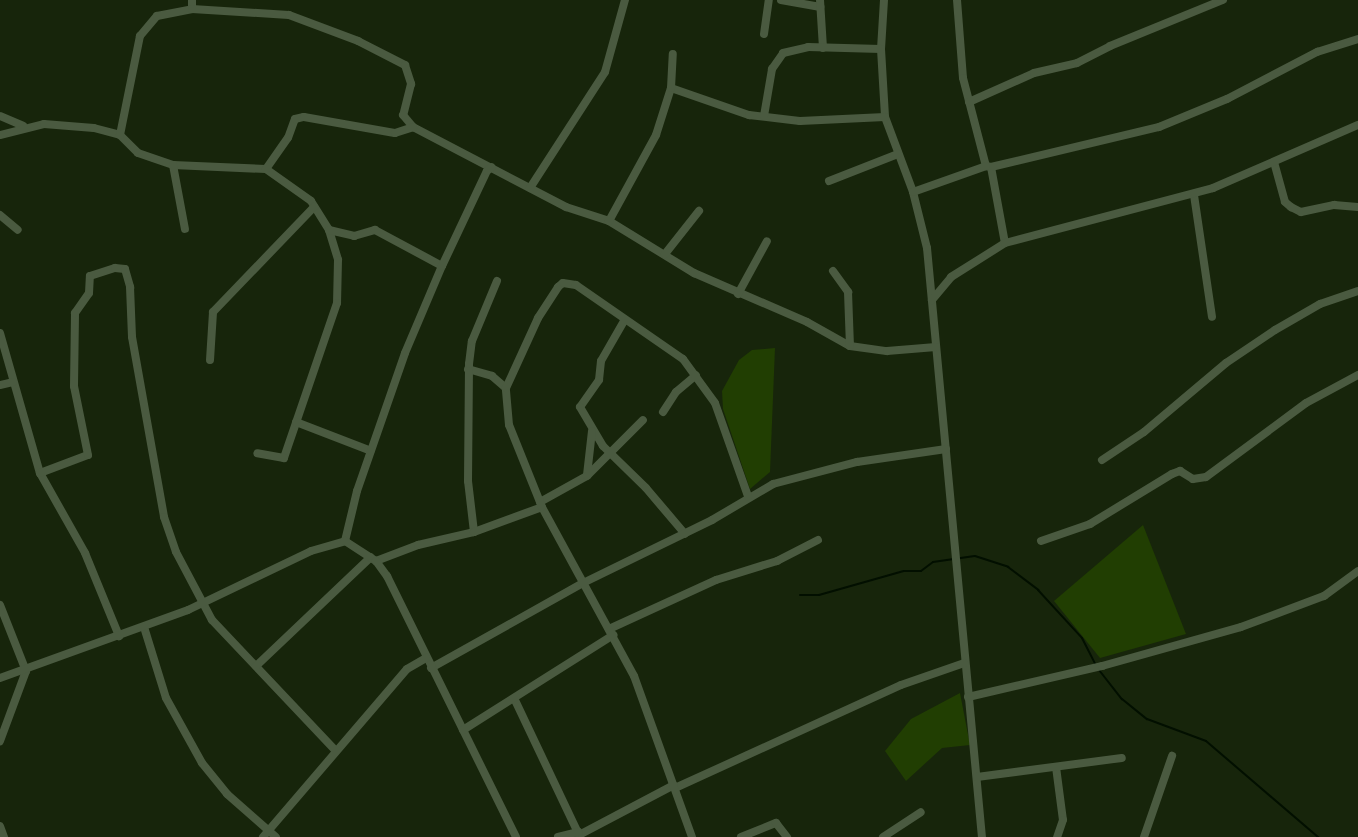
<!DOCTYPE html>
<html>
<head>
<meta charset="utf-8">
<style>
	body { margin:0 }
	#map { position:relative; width:1358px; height:837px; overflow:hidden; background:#17250b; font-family:Georgia,serif }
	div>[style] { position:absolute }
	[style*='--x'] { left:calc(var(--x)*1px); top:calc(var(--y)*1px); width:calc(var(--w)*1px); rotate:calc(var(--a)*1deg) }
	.green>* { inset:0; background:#213e02 }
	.stream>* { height:2px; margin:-1px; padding:0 1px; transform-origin:1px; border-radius:1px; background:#020f00 }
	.minor>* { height:8px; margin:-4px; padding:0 4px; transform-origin:4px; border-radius:4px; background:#4a5a40 }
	span { translate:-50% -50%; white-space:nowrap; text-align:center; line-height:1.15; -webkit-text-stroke:5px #17250b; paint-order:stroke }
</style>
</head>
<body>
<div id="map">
	<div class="green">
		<div style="clip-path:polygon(775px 348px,770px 472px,750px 489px,723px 409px,722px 391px,739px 360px,752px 350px)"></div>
		<div style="clip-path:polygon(1143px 525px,1186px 634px,1100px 658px,1054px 601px)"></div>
		<div style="clip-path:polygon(960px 693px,970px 745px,942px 748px,906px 781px,885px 751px,911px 719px)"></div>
	</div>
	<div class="stream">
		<div style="--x:800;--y:595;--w:19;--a:0"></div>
		<div style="--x:819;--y:595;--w:88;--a:-15.8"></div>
		<div style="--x:904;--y:571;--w:17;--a:0"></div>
		<div style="--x:921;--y:571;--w:15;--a:-37"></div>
		<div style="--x:933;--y:562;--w:42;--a:-8.1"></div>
		<div style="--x:975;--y:556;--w:35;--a:18"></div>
		<div style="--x:1008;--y:567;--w:38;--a:37"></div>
		<div style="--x:1038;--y:590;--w:65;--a:47.5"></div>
		<div style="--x:1082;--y:638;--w:31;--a:63"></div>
		<div style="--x:1099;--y:670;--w:37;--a:52"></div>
		<div style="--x:1122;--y:699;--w:32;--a:39"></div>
		<div style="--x:1147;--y:719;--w:63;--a:20.4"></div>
		<div style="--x:1206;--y:741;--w:148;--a:40.6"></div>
	</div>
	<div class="minor">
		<div style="--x:192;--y:0;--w:9;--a:90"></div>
		<div style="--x:781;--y:0;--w:40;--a:10"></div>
		<div style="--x:820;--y:0;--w:48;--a:86.4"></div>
		<div style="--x:884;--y:0;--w:49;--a:93.5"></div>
		<div style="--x:881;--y:49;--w:68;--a:86.6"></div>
		<div style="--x:885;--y:117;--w:80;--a:69.5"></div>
		<div style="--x:913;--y:192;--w:58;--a:76"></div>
		<div style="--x:927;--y:248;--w:592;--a:84.67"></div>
		<div style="--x:957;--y:0;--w:78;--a:85.6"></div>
		<div style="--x:963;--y:78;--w:91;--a:75.4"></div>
		<div style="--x:986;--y:166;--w:5;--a:11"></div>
		<div style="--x:991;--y:167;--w:77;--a:79.6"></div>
		<div style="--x:764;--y:34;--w:34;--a:-82"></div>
		<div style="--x:671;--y:88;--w:83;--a:19.1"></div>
		<div style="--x:749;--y:115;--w:51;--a:6.7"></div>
		<div style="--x:800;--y:121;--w:85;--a:-2.7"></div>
		<div style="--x:969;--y:102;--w:71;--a:-24"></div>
		<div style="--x:1034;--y:73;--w:44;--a:-13.1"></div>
		<div style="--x:1077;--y:63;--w:37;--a:-27"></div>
		<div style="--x:1110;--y:46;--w:122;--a:-22.2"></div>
		<div style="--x:0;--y:116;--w:25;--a:23"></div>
		<div style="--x:764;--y:116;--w:48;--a:-80.3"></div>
		<div style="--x:772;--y:69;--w:19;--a:-55"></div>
		<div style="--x:783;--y:53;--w:26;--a:-13"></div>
		<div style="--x:808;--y:47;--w:73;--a:1.6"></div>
		<div style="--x:0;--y:135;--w:45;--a:-14"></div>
		<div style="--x:44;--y:124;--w:50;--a:4.6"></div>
		<div style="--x:94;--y:128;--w:27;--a:15"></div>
		<div style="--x:120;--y:135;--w:25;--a:45"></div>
		<div style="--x:138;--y:153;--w:37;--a:19"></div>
		<div style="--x:173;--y:165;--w:93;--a:2.5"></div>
		<div style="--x:266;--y:169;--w:55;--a:35.4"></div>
		<div style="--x:311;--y:201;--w:34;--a:58"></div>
		<div style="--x:329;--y:230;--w:31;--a:73"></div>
		<div style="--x:338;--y:260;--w:43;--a:91.3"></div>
		<div style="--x:337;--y:303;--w:164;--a:108.9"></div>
		<div style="--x:284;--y:458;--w:27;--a:-170"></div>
		<div style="--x:120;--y:135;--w:101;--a:-78.6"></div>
		<div style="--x:140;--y:36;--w:26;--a:-50"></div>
		<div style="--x:157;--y:16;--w:36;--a:-11"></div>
		<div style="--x:192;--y:9;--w:97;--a:3.5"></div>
		<div style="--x:289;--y:15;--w:74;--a:20.6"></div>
		<div style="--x:358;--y:41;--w:53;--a:27.1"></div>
		<div style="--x:405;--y:65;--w:20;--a:72"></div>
		<div style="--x:411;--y:84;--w:32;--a:104"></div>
		<div style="--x:403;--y:115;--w:16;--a:50"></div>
		<div style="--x:413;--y:127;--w:173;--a:27.6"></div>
		<div style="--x:566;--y:207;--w:45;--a:18"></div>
		<div style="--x:609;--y:221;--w:100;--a:31.5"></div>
		<div style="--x:694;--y:273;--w:123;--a:23.4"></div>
		<div style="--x:807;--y:322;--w:49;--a:29.2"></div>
		<div style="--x:850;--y:346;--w:37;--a:8"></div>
		<div style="--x:887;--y:351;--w:49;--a:-4.7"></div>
		<div style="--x:1274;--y:162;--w:41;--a:74.6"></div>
		<div style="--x:1285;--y:202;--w:8;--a:40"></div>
		<div style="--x:1291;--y:207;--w:11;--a:27"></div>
		<div style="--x:1301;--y:212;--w:34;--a:-12"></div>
		<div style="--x:1334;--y:205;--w:24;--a:5"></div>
		<div style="--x:173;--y:165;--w:65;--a:79.4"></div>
		<div style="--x:991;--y:167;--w:173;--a:-13.4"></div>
		<div style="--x:1159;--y:127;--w:74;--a:-22.4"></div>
		<div style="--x:1227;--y:99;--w:102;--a:-27.6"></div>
		<div style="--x:1317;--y:52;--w:43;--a:-17.6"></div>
		<div style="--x:266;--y:169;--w:38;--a:-55"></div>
		<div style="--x:288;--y:138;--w:20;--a:-70"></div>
		<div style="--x:295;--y:119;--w:9;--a:-13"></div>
		<div style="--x:304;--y:117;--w:92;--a:10"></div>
		<div style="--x:395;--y:133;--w:19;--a:-18"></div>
		<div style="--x:829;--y:181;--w:74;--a:-21.4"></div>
		<div style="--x:530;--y:188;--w:138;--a:-57.1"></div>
		<div style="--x:605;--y:72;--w:75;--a:-74.5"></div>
		<div style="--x:913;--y:192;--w:77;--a:-19.6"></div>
		<div style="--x:1194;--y:195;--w:123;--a:81.6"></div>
		<div style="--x:0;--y:215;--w:23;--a:40"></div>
		<div style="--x:609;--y:221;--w:98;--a:-61.3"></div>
		<div style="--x:656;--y:135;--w:49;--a:-72.3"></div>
		<div style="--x:671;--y:88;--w:34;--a:-87"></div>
		<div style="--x:329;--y:230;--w:26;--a:13"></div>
		<div style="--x:354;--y:236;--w:22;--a:-16"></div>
		<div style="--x:375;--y:230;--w:76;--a:28.2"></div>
		<div style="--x:665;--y:254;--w:55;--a:-51.7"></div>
		<div style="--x:833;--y:271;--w:26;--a:54"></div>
		<div style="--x:848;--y:292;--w:54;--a:87.9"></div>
		<div style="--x:738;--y:294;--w:60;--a:-61.3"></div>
		<div style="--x:932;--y:300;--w:30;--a:-50"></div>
		<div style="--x:951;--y:277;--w:64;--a:-32.2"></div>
		<div style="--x:1005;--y:243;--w:215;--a:-14.8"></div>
		<div style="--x:1213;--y:188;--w:158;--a:-23.5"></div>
		<div style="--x:624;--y:321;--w:46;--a:119.9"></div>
		<div style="--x:601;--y:361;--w:19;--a:96"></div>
		<div style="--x:599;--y:380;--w:33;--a:125"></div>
		<div style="--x:580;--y:407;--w:45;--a:59.5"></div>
		<div style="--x:603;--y:446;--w:60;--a:44.3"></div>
		<div style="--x:646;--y:488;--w:60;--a:49.7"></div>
		<div style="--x:0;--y:333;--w:146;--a:74.1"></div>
		<div style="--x:40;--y:473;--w:92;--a:60.6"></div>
		<div style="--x:85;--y:553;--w:90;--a:67.7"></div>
		<div style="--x:210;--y:360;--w:48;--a:-86.4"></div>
		<div style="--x:213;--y:312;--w:146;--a:-46.1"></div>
		<div style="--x:468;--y:369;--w:25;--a:16"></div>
		<div style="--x:492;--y:376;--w:18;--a:41"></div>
		<div style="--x:0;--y:385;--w:13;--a:-13"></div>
		<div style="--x:663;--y:412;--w:24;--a:-57"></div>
		<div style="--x:676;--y:392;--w:26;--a:-40"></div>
		<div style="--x:296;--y:422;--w:80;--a:21.1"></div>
		<div style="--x:1102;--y:460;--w:50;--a:-33.7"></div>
		<div style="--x:1144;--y:432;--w:107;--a:-40.1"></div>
		<div style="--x:1226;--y:363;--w:59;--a:-34"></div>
		<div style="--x:1275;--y:330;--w:52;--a:-30"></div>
		<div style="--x:1320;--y:304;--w:40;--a:-18.9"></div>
		<div style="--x:40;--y:473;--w:51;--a:-20.6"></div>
		<div style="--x:88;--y:455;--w:70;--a:-101.5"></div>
		<div style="--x:74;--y:386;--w:73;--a:-89.2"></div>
		<div style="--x:75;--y:313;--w:24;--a:-55"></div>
		<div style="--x:89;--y:293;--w:17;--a:-87"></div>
		<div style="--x:90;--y:276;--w:26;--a:-18"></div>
		<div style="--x:115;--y:268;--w:10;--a:6"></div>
		<div style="--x:125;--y:269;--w:19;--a:74"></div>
		<div style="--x:130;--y:287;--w:50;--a:87.7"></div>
		<div style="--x:132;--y:337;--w:183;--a:79.9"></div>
		<div style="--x:164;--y:517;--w:37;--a:71"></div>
		<div style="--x:176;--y:552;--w:77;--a:62.1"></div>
		<div style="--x:212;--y:620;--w:179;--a:46.6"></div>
		<div style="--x:587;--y:475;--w:44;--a:-83.5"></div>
		<div style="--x:540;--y:502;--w:54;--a:-29"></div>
		<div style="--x:587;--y:476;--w:79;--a:-45"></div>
		<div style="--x:474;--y:532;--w:51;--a:-96.7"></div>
		<div style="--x:468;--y:481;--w:117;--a:-89.5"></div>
		<div style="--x:469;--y:364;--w:23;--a:-83"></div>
		<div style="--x:472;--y:341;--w:65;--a:-67.4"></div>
		<div style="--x:345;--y:541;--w:51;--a:-76.5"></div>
		<div style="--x:357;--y:491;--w:146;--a:-70.8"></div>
		<div style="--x:405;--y:353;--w:95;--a:-67"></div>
		<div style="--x:442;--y:266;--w:105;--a:-64.7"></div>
		<div style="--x:487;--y:171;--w:6;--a:-39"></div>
		<div style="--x:1041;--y:541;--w:52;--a:-19.1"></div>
		<div style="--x:1090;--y:524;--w:96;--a:-31.4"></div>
		<div style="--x:1172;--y:474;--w:9;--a:-21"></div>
		<div style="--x:1180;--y:471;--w:15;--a:32"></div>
		<div style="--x:1193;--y:479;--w:13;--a:-9"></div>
		<div style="--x:1206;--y:477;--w:124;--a:-36.5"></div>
		<div style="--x:1306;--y:403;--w:59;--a:-28.3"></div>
		<div style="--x:376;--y:561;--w:45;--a:-20.9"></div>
		<div style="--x:418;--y:545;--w:57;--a:-13.1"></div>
		<div style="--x:474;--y:532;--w:72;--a:-20.2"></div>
		<div style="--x:0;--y:605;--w:71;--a:68.5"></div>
		<div style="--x:26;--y:671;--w:75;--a:110.4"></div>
		<div style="--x:144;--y:627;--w:74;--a:72.8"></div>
		<div style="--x:166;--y:698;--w:74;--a:61"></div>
		<div style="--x:202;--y:763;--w:40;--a:51"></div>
		<div style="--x:227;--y:794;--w:65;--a:41.3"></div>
		<div style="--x:609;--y:629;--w:118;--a:-24.6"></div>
		<div style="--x:716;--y:580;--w:64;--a:-17.3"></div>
		<div style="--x:777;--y:561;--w:46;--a:-27.1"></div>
		<div style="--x:256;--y:666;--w:158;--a:-43.5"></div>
		<div style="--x:431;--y:668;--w:174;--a:-29.2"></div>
		<div style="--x:583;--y:583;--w:144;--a:-26"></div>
		<div style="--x:712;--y:520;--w:71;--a:-30.5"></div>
		<div style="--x:773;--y:484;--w:87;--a:-14.7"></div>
		<div style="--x:857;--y:462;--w:90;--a:-8.3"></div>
		<div style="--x:0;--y:678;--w:200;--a:-19.9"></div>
		<div style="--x:188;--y:610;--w:136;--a:-25.6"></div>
		<div style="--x:311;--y:551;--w:35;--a:-16"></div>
		<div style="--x:345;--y:541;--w:37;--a:33"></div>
		<div style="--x:376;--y:561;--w:19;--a:54"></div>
		<div style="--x:387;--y:576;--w:291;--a:63.7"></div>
		<div style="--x:968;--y:697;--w:138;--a:-13"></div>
		<div style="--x:1102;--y:666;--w:144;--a:-15.7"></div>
		<div style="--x:1241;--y:627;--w:89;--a:-20.5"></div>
		<div style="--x:1324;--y:596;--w:42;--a:-36.3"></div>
		<div style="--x:514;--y:698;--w:154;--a:64.6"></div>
		<div style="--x:463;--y:730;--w:178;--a:-32.3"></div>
		<div style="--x:1056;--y:767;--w:53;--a:82.5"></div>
		<div style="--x:1063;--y:820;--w:18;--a:109"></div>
		<div style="--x:977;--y:777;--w:146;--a:-7.5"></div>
		<div style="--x:675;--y:788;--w:248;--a:-24.5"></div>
		<div style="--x:901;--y:685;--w:67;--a:-19.2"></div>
		<div style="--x:0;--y:826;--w:12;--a:70"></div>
		<div style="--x:579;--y:835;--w:107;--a:-27.8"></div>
		<div style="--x:263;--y:837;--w:221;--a:-49.4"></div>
		<div style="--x:407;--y:669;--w:22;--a:-30"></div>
		<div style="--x:558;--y:837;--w:21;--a:-14"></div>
		<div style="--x:692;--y:837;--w:171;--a:-109.8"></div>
		<div style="--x:634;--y:676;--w:192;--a:-118.6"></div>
		<div style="--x:542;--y:507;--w:88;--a:-111.9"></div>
		<div style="--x:509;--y:425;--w:37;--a:-95"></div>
		<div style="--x:506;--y:388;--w:77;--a:-65.4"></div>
		<div style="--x:538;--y:318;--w:37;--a:-57"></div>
		<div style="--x:558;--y:287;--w:6;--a:-39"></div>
		<div style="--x:563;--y:283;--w:13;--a:9"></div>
		<div style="--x:576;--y:285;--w:130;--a:34.7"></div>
		<div style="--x:683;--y:359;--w:54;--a:54"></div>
		<div style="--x:715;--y:403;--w:99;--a:70.5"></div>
		<div style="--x:741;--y:837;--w:38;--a:-22"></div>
		<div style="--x:776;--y:823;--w:18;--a:52"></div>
		<div style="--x:883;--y:837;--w:45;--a:-33.3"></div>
		<div style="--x:1144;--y:837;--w:86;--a:-70.9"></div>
	</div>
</div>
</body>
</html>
